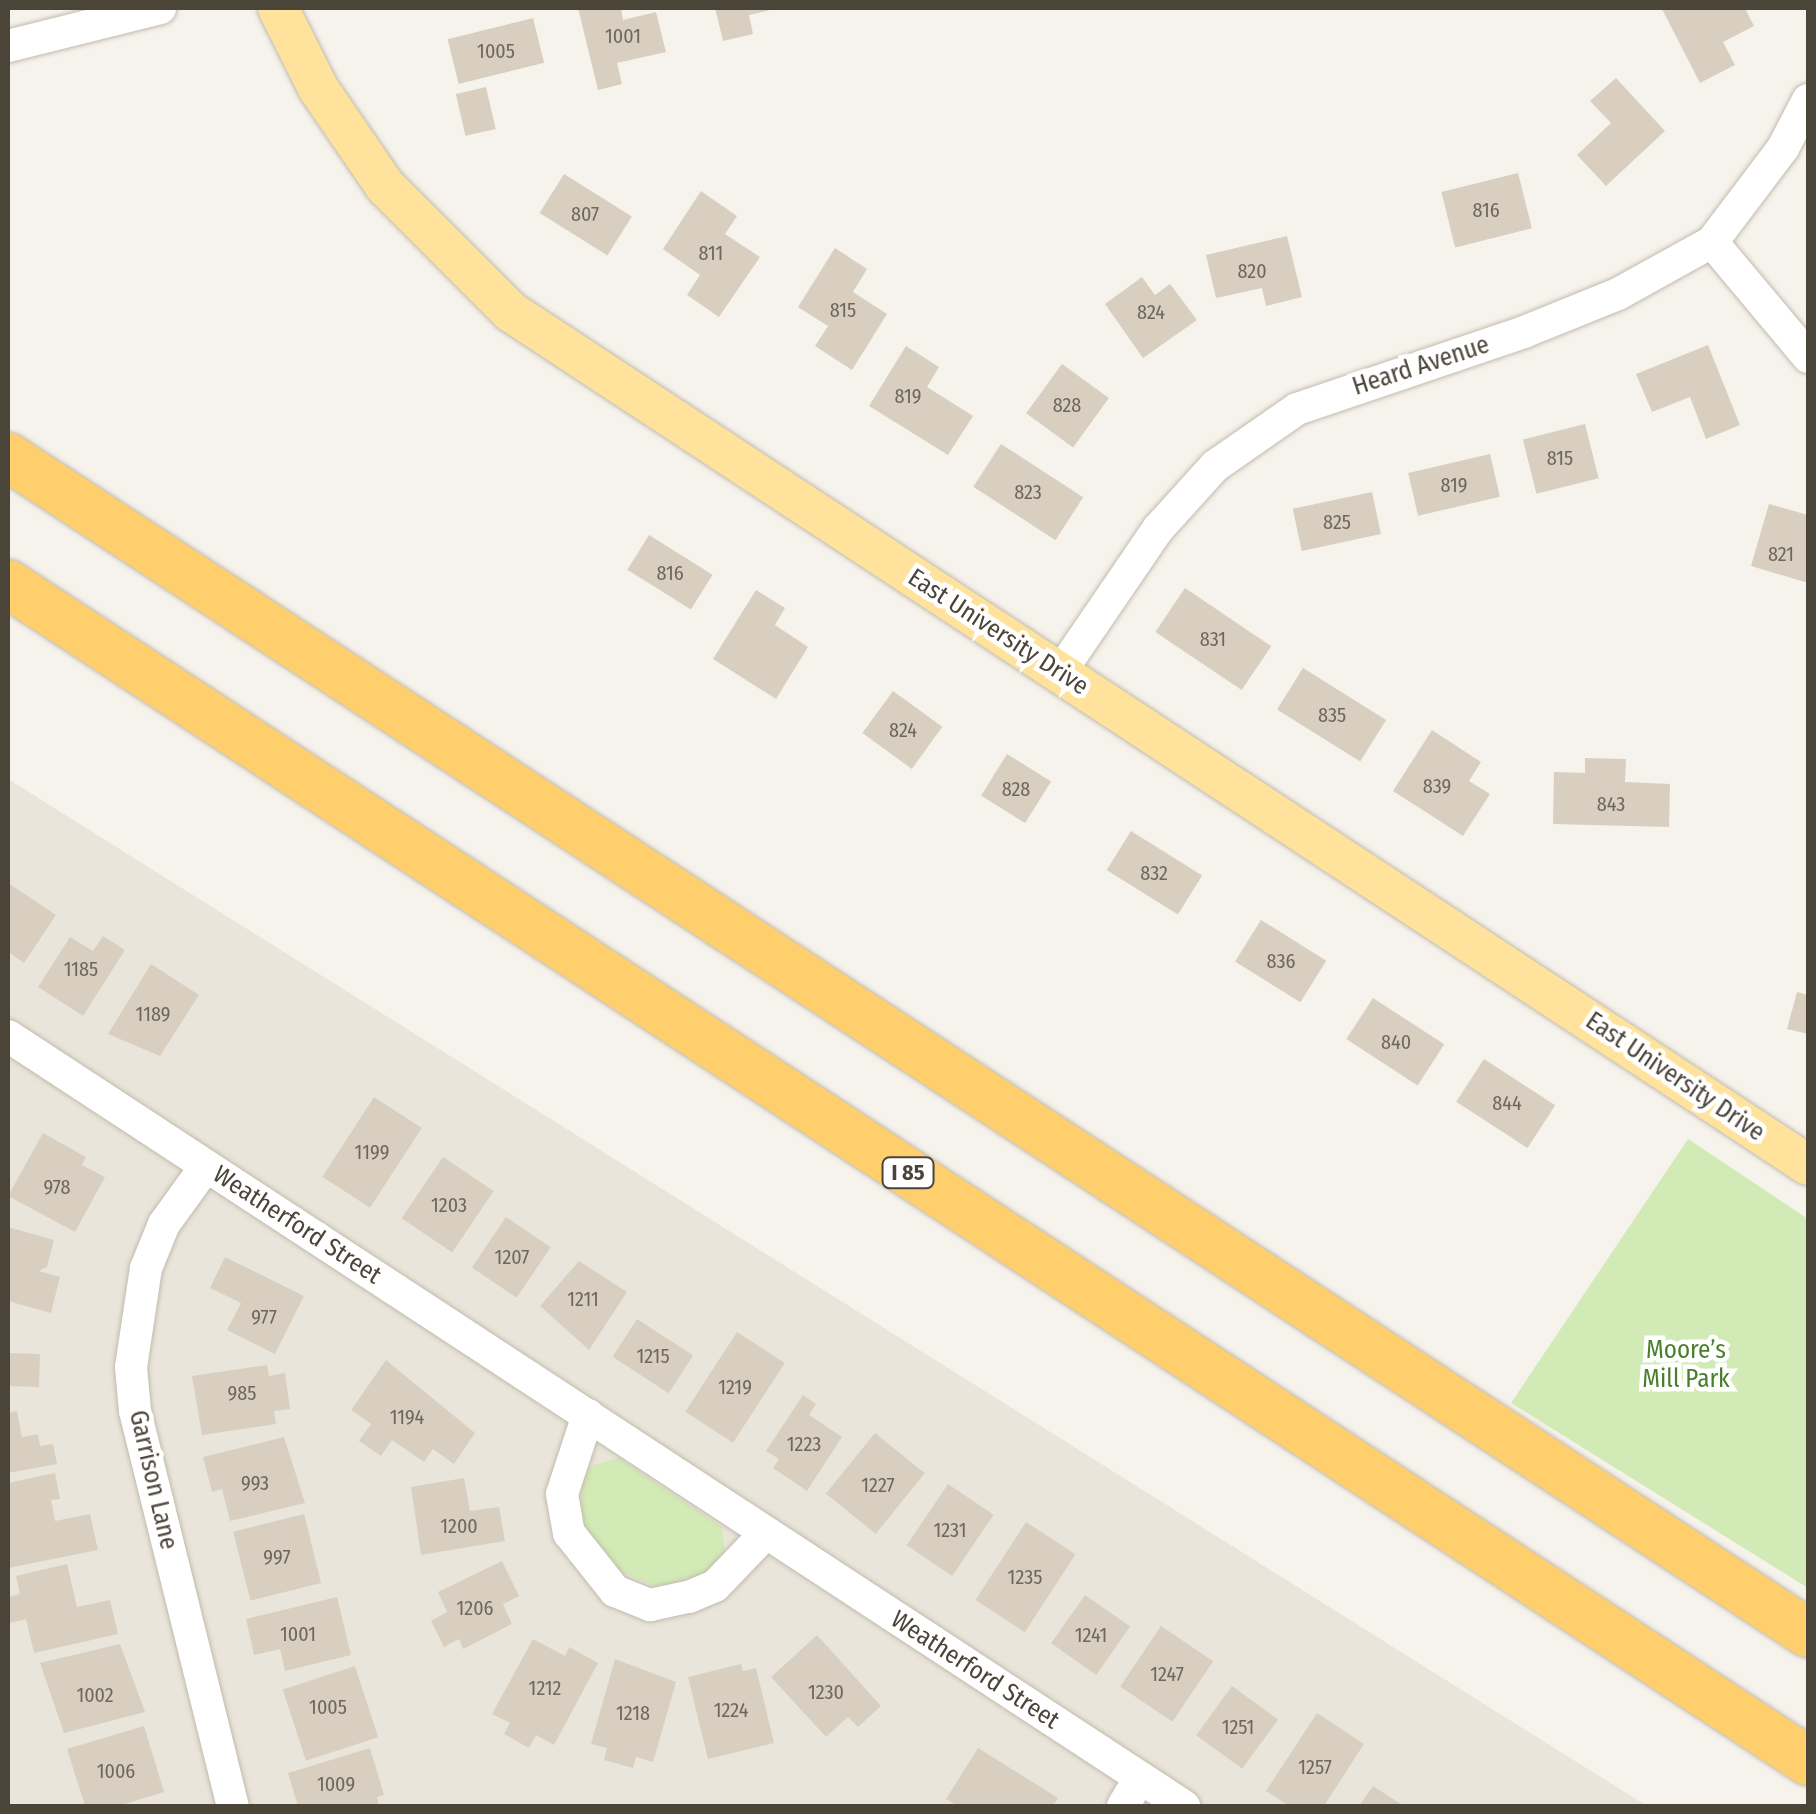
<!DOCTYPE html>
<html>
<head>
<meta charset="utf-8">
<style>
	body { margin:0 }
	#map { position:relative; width:1816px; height:1814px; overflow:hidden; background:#f6f3ec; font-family:"Fira Sans Condensed",sans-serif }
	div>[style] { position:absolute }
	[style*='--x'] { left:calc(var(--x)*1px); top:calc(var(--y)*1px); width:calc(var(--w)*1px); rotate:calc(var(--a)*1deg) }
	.residential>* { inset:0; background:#eae5da }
	.green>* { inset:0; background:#d2eab5 }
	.building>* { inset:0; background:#d8cfc1; transform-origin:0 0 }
	.roads { filter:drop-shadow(0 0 2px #c2bbae) drop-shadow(0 0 2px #c2bbae) }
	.minor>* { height:32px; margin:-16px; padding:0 16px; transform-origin:16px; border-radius:16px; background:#fff }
	.major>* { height:40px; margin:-20px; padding:0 20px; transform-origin:20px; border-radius:20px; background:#ffe39c }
	.highway>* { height:48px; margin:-24px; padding:0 24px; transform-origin:24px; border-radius:24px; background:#ffcf6e }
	span { translate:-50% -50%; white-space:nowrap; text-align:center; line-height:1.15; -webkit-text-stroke:9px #fff; paint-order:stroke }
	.number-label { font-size:20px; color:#6e675b }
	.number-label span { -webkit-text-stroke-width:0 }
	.shield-label span { padding:2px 8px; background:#fff; border:2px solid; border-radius:8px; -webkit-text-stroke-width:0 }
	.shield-label { font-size:22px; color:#4b4439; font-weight:700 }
	.street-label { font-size:25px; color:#4b4439 }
	.park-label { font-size:25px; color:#4a7f2a }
	.frame { position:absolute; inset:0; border:10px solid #4b4439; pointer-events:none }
</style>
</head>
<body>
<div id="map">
	<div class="residential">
		<div style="clip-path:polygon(8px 779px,1647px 1806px,8px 1806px)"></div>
	</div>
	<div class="green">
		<div style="clip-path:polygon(1688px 1139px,1808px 1219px,1808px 1588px,1511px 1403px)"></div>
		<div style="clip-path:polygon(619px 1458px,722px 1527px,725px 1556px,711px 1571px,659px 1588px,604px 1564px,580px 1514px,582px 1483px,591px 1466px)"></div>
	</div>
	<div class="building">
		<div style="clip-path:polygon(578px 8px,621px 8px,623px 20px,656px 12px,666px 52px,617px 63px,622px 84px,598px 90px)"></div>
		<div style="clip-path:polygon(715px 8px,774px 8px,774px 9px,749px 15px,753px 34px,723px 41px)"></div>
		<div style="clip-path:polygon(1745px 8px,1754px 26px,1723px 42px,1735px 65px,1700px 83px,1662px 9px)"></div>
		<div style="left:533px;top:18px;width:46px;height:88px;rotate:76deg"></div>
		<div style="clip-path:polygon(1616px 78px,1665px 131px,1606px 186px,1577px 155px,1611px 123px,1590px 101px)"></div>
		<div style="left:486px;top:87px;width:43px;height:31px;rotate:77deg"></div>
		<div style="left:1518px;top:173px;width:57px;height:79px;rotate:76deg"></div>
		<div style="left:564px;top:174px;width:80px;height:46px;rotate:32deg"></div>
		<div style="clip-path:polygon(701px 191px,737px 216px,725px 234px,760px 257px,719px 317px,687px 295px,700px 275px,663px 249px)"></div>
		<div style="clip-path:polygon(1287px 236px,1302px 297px,1266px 306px,1262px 288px,1216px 298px,1206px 255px)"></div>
		<div style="clip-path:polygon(835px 248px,867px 269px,853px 292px,887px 314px,852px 370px,815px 346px,828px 326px,798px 307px)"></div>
		<div style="clip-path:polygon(1142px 277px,1155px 295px,1170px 284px,1197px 320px,1143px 358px,1105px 304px)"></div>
		<div style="clip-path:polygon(1708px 345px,1740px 425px,1706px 439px,1690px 397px,1652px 412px,1636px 374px)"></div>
		<div style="clip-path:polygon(906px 346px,939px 367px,927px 387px,973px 416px,948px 455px,869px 406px)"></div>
		<div style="left:1062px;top:364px;width:58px;height:61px;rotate:36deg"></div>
		<div style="left:1585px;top:424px;width:56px;height:64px;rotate:76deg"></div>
		<div style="left:1001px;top:444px;width:98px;height:51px;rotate:33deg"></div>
		<div style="left:1490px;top:454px;width:44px;height:84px;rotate:77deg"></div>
		<div style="left:1372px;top:492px;width:43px;height:81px;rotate:78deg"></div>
		<div style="clip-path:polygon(1769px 504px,1808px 515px,1808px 583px,1751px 566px)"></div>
		<div style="left:649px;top:535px;width:75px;height:41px;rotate:32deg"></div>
		<div style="left:1185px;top:588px;width:104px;height:53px;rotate:34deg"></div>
		<div style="clip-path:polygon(756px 590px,785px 608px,775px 625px,808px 647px,776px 699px,713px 659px)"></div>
		<div style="left:1303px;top:668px;width:98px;height:49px;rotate:32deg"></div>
		<div style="left:893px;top:691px;width:61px;height:52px;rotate:36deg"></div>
		<div style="clip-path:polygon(1432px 730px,1481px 762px,1469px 781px,1490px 794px,1463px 836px,1393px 791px)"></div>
		<div style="left:1007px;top:754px;width:52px;height:49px;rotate:32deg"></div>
		<div style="clip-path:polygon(1585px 758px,1626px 759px,1625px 782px,1670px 784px,1669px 827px,1553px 824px,1554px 772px,1585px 773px)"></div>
		<div style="left:1131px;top:831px;width:84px;height:46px;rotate:32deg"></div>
		<div style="clip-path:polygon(8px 883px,56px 915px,24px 963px,8px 952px)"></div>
		<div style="left:1261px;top:920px;width:77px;height:49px;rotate:32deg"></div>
		<div style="clip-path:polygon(103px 936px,125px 950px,83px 1016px,38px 987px,70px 937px,93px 951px)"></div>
		<div style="clip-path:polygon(151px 964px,199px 995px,160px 1056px,108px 1034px)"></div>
		<div style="clip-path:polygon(1797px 992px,1808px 995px,1808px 1034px,1787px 1029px)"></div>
		<div style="left:1373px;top:998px;width:85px;height:49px;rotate:33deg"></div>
		<div style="left:1484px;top:1059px;width:85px;height:51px;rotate:33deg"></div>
		<div style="left:374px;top:1097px;width:57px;height:95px;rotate:33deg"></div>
		<div style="clip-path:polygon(43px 1133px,86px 1157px,82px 1165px,105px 1177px,75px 1232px,8px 1196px)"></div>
		<div style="left:443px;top:1157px;width:61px;height:74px;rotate:34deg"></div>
		<div style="left:506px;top:1217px;width:54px;height:61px;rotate:34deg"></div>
		<div style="clip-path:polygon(8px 1227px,54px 1240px,47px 1267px,39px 1271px,60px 1277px,51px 1313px,8px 1301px)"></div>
		<div style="clip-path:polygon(225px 1257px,304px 1296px,275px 1354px,227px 1330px,241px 1303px,210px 1288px)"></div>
		<div style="clip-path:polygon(579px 1261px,627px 1292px,589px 1350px,540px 1306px)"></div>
		<div style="left:637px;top:1319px;width:67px;height:45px;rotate:33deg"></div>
		<div style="left:737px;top:1332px;width:57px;height:95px;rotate:33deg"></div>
		<div style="left:8px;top:1353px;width:32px;height:33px;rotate:2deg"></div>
		<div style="clip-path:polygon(386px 1360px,475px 1433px,454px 1464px,433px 1449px,424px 1462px,392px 1440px,381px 1456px,359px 1441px,371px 1424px,351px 1410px)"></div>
		<div style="clip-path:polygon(267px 1365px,269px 1376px,285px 1373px,290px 1409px,274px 1411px,276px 1424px,202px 1435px,192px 1376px)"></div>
		<div style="clip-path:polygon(803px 1395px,816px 1404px,809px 1415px,842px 1437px,807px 1491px,773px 1468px,779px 1459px,766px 1451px)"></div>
		<div style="clip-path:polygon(17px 1411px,22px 1437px,38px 1434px,40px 1446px,53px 1444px,57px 1464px,8px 1473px,8px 1413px)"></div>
		<div style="left:875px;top:1433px;width:64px;height:78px;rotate:39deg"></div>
		<div style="clip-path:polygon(284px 1437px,305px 1503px,230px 1521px,222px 1489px,212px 1492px,203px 1457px)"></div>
		<div style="clip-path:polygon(55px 1473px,60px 1499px,51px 1500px,55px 1521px,90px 1514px,98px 1550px,8px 1568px,8px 1483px)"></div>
		<div style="clip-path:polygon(464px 1478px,470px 1511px,499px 1507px,505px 1541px,421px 1555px,411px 1487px)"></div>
		<div style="left:948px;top:1484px;width:55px;height:74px;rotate:34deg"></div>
		<div style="left:304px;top:1514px;width:71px;height:73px;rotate:76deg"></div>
		<div style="left:1026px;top:1522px;width:59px;height:93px;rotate:33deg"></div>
		<div style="clip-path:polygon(502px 1561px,519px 1596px,503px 1604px,512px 1624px,463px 1649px,459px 1639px,444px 1647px,431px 1621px,447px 1612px,438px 1592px)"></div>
		<div style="clip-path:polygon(67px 1564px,77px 1607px,110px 1600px,118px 1634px,34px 1653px,26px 1619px,10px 1623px,8px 1597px,20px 1594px,16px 1576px)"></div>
		<div style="left:1085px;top:1595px;width:55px;height:59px;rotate:35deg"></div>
		<div style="clip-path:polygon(337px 1597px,351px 1655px,285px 1671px,280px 1649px,254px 1655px,246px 1619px)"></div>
		<div style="left:1161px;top:1626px;width:63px;height:73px;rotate:34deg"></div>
		<div style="clip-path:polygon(817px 1635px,881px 1706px,858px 1727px,848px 1717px,826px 1737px,771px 1677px)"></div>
		<div style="clip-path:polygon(533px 1639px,565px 1656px,569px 1647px,598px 1663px,554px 1745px,536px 1735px,529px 1748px,504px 1734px,510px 1723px,492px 1714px)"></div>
		<div style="clip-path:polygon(120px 1644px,145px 1712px,64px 1733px,40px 1663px)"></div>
		<div style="clip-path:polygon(615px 1659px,676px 1682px,653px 1762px,636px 1757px,633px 1768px,604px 1760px,607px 1748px,591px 1744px)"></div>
		<div style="clip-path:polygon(741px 1664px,743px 1671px,756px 1668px,774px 1743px,708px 1759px,688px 1677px)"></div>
		<div style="left:355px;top:1666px;width:75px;height:76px;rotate:72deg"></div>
		<div style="left:1232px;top:1686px;width:57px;height:61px;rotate:36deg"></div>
		<div style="clip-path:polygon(1317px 1713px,1364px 1744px,1324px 1806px,1289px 1806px,1266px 1791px)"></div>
		<div style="clip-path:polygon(144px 1726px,164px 1792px,118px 1806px,85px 1806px,67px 1749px)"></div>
		<div style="clip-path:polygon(370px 1748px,384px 1795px,377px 1797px,379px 1806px,298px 1806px,288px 1773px)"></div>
		<div style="clip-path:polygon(978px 1748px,1058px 1798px,1053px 1806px,958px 1806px,946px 1799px)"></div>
		<div style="clip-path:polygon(1373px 1786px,1404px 1806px,1359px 1806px)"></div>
	</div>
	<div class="roads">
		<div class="minor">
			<div style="--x:8;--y:46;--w:157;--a:-14"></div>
			<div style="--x:1712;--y:242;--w:150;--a:50.1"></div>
			<div style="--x:1061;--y:671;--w:172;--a:-55.7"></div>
			<div style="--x:1158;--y:529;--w:85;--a:-47.9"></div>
			<div style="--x:1215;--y:466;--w:100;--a:-34.8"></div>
			<div style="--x:1297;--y:409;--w:240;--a:-18.7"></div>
			<div style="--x:1524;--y:332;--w:101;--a:-22"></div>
			<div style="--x:1618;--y:294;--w:107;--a:-29"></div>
			<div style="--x:1712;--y:242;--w:118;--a:-52.9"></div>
			<div style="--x:1783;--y:148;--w:54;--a:-62.5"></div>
			<div style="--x:8;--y:1036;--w:1406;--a:33.22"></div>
			<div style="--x:206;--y:1166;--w:72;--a:125.9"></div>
			<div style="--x:164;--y:1224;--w:48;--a:112.2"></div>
			<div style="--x:146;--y:1268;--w:100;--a:98.6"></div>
			<div style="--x:131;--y:1367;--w:44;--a:84.8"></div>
			<div style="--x:135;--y:1411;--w:407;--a:76.1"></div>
			<div style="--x:588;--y:1415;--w:83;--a:108.2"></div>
			<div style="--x:562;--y:1494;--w:40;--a:80"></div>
			<div style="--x:569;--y:1533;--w:74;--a:51.6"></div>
			<div style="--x:615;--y:1591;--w:38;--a:22"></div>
			<div style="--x:650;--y:1605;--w:40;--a:-12"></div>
			<div style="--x:689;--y:1597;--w:28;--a:-23"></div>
			<div style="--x:715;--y:1586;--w:74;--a:-46.1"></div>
			<div style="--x:1123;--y:1806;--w:33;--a:-59"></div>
		</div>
		<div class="major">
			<div style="--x:278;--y:8;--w:89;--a:63.4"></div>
			<div style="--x:318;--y:88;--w:119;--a:55.6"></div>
			<div style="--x:385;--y:186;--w:178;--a:45"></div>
			<div style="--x:511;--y:312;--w:1552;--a:33.33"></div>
		</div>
		<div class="highway">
			<div style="--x:8;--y:457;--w:2150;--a:33.16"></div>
			<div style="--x:8;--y:584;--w:2151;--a:33.18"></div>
		</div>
	</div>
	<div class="number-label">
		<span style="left:623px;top:36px">1001</span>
		<span style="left:496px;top:51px">1005</span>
		<span style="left:1486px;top:210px">816</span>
		<span style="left:585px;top:214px">807</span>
		<span style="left:711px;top:253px">811</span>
		<span style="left:1252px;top:271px">820</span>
		<span style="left:843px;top:310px">815</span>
		<span style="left:1151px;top:312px">824</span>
		<span style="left:908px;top:396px">819</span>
		<span style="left:1067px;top:405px">828</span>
		<span style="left:1560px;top:458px">815</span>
		<span style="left:1454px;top:485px">819</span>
		<span style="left:1028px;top:492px">823</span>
		<span style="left:1337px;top:522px">825</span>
		<span style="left:1781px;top:554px">821</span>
		<span style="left:670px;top:573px">816</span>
		<span style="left:1213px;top:639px">831</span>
		<span style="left:1332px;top:715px">835</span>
		<span style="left:903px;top:730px">824</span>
		<span style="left:1437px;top:786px">839</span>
		<span style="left:1016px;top:789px">828</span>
		<span style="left:1611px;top:804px">843</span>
		<span style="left:1154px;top:873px">832</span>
		<span style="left:1281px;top:961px">836</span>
		<span style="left:81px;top:969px">1185</span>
		<span style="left:153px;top:1014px">1189</span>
		<span style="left:1396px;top:1042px">840</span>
		<span style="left:1507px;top:1103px">844</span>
		<span style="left:372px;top:1152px">1199</span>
		<span style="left:57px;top:1187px">978</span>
		<span style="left:449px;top:1205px">1203</span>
		<span style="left:512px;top:1257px">1207</span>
		<span style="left:583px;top:1299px">1211</span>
		<span style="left:264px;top:1317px">977</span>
		<span style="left:653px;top:1356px">1215</span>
		<span style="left:735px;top:1387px">1219</span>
		<span style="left:242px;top:1393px">985</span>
		<span style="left:407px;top:1417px">1194</span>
		<span style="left:804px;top:1444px">1223</span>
		<span style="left:255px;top:1483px">993</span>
		<span style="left:878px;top:1485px">1227</span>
		<span style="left:459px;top:1526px">1200</span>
		<span style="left:950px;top:1530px">1231</span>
		<span style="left:277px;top:1557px">997</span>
		<span style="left:1025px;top:1577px">1235</span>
		<span style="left:475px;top:1608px">1206</span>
		<span style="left:298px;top:1634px">1001</span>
		<span style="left:1091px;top:1635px">1241</span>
		<span style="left:1167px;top:1674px">1247</span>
		<span style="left:545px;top:1688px">1212</span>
		<span style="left:826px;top:1692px">1230</span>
		<span style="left:95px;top:1695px">1002</span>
		<span style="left:328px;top:1707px">1005</span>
		<span style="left:731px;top:1710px">1224</span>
		<span style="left:633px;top:1713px">1218</span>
		<span style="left:1238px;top:1727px">1251</span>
		<span style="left:1315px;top:1767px">1257</span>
		<span style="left:116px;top:1771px">1006</span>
		<span style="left:336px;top:1784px">1009</span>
	</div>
	<div class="shield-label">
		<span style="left:908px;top:1173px">I 85</span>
	</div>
	<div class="street-label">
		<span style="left:1421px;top:366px;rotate:-18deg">Heard Avenue</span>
		<span style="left:998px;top:632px;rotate:33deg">East University Drive</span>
		<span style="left:1675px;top:1077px;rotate:34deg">East University Drive</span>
		<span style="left:297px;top:1225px;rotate:33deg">Weatherford Street</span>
		<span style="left:153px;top:1480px;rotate:77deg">Garrison Lane</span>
		<span style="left:975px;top:1670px;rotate:33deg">Weatherford Street</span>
	</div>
	<div class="park-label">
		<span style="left:1686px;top:1365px">Moore’s<br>Mill Park</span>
	</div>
	<div class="frame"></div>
</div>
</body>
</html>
